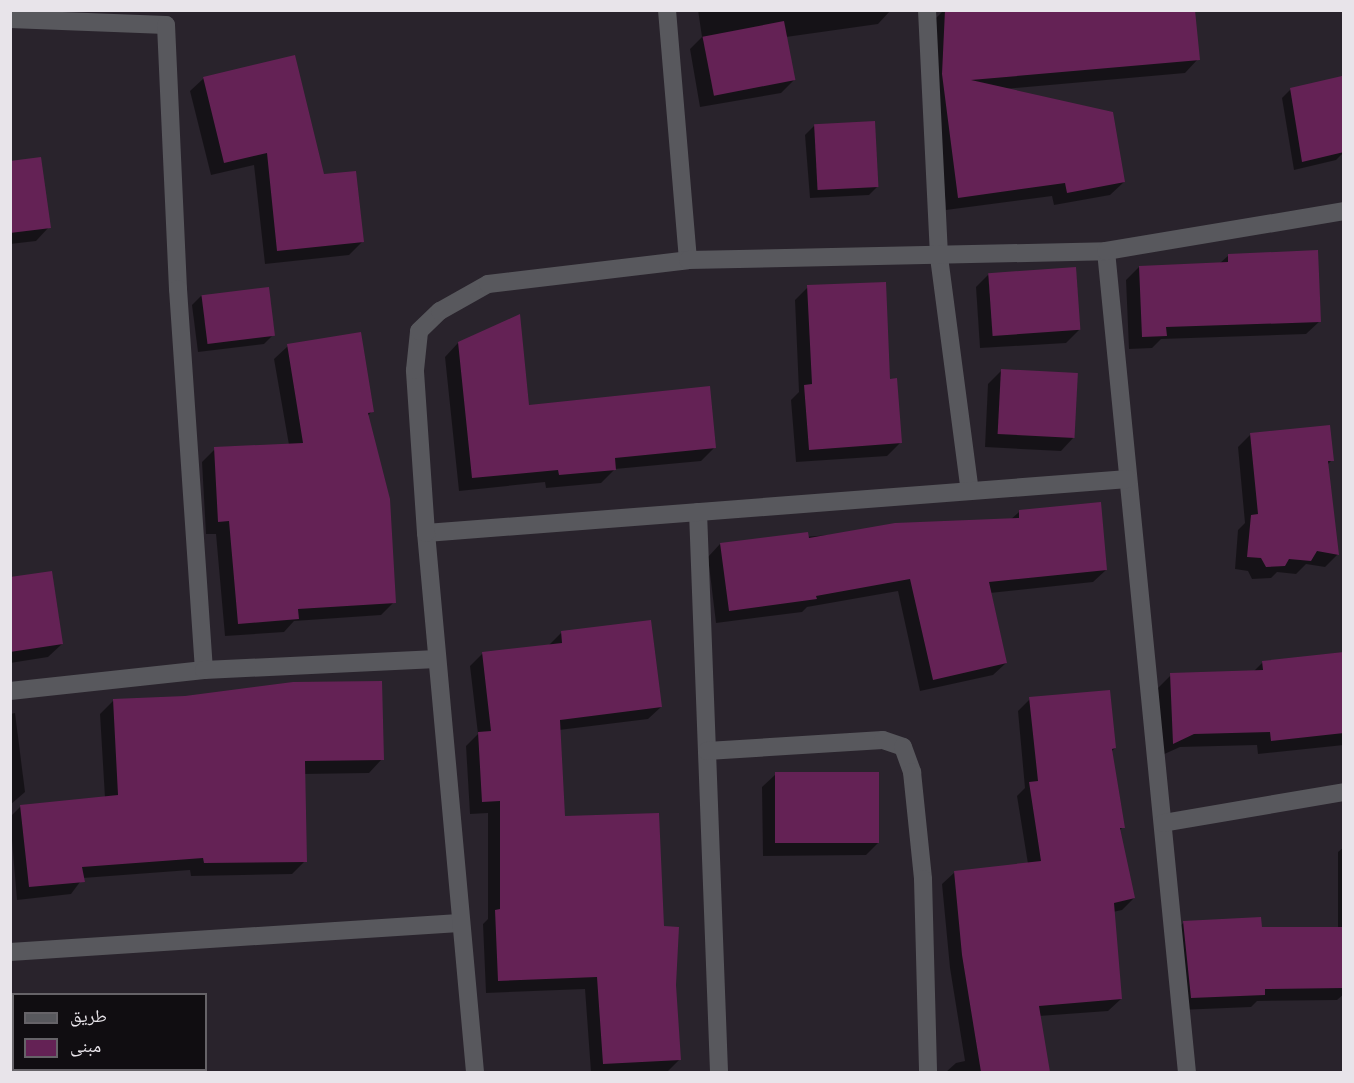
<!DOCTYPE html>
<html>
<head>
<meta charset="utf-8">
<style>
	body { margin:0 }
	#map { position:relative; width:1354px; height:1083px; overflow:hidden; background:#29232c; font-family:"Open Sans","Noto Naskh Arabic",sans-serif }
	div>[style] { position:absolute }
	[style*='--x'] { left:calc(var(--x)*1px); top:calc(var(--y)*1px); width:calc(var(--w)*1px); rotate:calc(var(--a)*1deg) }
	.shadow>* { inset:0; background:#0007 }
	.building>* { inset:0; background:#642255; transform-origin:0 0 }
	.minor>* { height:18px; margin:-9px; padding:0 9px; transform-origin:9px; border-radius:9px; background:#58585d }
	span { translate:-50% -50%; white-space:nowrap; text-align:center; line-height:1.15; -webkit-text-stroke:4.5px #100d11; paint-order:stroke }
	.frame { position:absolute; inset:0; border:12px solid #e8e4ea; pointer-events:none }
	.legend { position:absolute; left:12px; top:993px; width:195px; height:78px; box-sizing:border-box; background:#100d11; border:2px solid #666368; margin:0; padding:8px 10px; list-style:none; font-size:18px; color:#e8e4ea }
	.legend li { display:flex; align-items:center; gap:12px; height:30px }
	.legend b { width:30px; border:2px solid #666368 }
</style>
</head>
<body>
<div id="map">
	<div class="shadow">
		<div style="clip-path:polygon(698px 10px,890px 10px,890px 11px,878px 24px,786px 37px,794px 80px,781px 93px,700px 107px,690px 49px,702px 37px)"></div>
		<div style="clip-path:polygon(944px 10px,1194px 10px,1198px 59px,1185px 73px,1005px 89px,1124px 182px,1110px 195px,1054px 205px,1052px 196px,946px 210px,932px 22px)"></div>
		<div style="clip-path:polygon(204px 78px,323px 176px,362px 242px,349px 255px,265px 264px,254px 165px,211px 175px,190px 91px)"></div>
		<div style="clip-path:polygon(1341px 78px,1344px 152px,1336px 160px,1294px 170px,1282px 98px,1291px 89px)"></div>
		<div style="clip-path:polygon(814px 126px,878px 186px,869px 195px,810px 198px,805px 135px)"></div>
		<div style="clip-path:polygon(10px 162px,49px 227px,36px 241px,10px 244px)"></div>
		<div style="clip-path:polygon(1229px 255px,1320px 321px,1306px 334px,1161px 339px,1152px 348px,1129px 349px,1126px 280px,1139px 267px,1220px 263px)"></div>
		<div style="clip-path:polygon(989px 274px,1079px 330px,1066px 343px,980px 348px,976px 287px)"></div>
		<div style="clip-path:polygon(808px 287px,888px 381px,901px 442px,887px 456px,796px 462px,791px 400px,799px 392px,795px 300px)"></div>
		<div style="clip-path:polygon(201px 296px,273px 335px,264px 344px,198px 352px,192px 305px)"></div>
		<div style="clip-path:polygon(458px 343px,528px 407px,714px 448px,701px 461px,615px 469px,601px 483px,546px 488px,545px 482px,459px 491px,445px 357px)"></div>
		<div style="clip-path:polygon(288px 346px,372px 411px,367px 417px,394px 602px,381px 615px,294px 621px,284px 632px,225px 636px,216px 534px,206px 534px,202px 462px,215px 449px,289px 445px,274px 359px)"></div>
		<div style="clip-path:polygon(1001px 371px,1074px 437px,1061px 451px,985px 447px,988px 384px)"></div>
		<div style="clip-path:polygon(1251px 434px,1332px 460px,1327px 465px,1338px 554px,1325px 567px,1306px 564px,1296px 574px,1277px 572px,1271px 578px,1252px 579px,1248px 571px,1235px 569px,1238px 530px,1245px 523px,1238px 447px)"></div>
		<div style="clip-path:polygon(1019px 512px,1106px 570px,1093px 582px,990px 593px,1006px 663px,993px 675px,920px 691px,898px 591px,807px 607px,802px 612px,716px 623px,708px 557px,720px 544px,1010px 520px)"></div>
		<div style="clip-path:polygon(10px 579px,62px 644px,48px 657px,10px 663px)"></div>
		<div style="clip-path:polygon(561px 633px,661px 707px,648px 719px,559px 730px,564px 818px,662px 927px,674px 985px,680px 1059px,667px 1072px,591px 1072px,585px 989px,486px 993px,483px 924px,488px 919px,488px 813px,470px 814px,466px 746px,478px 734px,470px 666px,482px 654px,549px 645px)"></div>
		<div style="clip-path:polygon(1344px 654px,1344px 745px,1258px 754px,1257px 745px,1180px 747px,1160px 756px,1158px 688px,1171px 675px,1253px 672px,1263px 662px)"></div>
		<div style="clip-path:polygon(1030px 699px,1115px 748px,1111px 752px,1123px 827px,1119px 831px,1134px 898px,1122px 910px,1113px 912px,1121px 999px,1108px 1011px,1039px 1016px,1048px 1072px,946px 1072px,956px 1063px,965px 1061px,950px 968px,942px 884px,955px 872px,1028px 864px,1017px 796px,1025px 788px,1018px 711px)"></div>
		<div style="clip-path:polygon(113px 701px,382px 759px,369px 773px,304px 774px,305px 861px,292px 874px,191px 876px,190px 870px,83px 878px,71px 894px,17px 900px,10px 817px,21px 806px,105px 798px,100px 714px)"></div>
		<div style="clip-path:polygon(15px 713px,25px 792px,10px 805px,10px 714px)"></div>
		<div style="clip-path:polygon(776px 774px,879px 842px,866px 855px,763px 856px,762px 787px)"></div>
		<div style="clip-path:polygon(1344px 847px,1344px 994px,1337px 1000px,1257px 1001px,1251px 1007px,1179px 1010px,1172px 935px,1184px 922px,1260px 929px,1338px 929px,1338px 852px)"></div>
	</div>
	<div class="building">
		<div style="clip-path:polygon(945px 10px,1195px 10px,1200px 60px,971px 80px,1113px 112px,1125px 182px,1067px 193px,1065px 183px,958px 198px,942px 74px)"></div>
		<div style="left:784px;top:21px;width:60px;height:83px;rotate:79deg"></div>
		<div style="clip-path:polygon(295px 55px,324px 174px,356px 171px,364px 242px,277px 251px,267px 153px,224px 163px,203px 77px)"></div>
		<div style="clip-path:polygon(1342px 76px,1344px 152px,1302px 162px,1290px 88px)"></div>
		<div style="left:875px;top:121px;width:66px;height:61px;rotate:87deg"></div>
		<div style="clip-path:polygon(41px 157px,51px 228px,10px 233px,10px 161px)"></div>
		<div style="clip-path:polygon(1318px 250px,1321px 322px,1166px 327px,1167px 336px,1142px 337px,1139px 266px,1228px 262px,1228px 254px)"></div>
		<div style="left:1076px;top:267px;width:63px;height:88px;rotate:86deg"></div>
		<div style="clip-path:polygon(886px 282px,890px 379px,897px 378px,902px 443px,809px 450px,804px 385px,812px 384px,807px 285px)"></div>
		<div style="left:269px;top:287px;width:49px;height:68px;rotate:83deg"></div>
		<div style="clip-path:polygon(520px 314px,529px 405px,710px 386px,716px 448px,615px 458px,616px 470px,559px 475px,558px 470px,472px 478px,458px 342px)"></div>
		<div style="clip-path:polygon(361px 332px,374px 412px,368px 413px,390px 499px,396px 603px,298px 609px,299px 619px,238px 624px,229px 521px,218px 522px,214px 447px,303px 443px,287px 344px)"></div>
		<div style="left:1001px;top:369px;width:77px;height:65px;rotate:3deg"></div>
		<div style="clip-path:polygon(1330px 425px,1334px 461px,1328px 461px,1339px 555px,1317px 551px,1311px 561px,1289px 559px,1285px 566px,1266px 567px,1261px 558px,1247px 557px,1251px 515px,1258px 514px,1250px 433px)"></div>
		<div style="clip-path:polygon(1101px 502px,1107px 570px,989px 582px,1007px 663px,933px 680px,910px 579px,816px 596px,817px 599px,729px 611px,720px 543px,808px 532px,809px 538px,895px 523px,1019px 518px,1019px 510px)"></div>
		<div style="clip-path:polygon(52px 571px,63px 644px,10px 652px,10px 577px)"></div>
		<div style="clip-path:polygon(651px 620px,662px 707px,560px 720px,565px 816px,659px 813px,664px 926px,679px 927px,676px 985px,681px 1060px,603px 1064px,597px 977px,498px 981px,495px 910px,500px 909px,500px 801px,482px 802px,478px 732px,491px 731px,482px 652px,562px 643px,561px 631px)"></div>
		<div style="clip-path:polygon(1344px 652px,1344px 733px,1271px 741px,1270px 732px,1194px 734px,1173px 744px,1170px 673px,1263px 670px,1262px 661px)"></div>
		<div style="clip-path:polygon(382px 681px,384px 760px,305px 761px,307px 862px,204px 863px,203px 858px,82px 867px,85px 882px,29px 887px,20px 805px,118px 795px,113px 699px,185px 696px,293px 682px)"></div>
		<div style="clip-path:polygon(1110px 690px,1116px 748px,1112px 749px,1125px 828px,1120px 828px,1135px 898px,1114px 903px,1122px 999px,1039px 1006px,1050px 1072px,981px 1072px,962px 955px,954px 871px,1041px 861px,1029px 782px,1038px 781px,1029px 697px)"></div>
		<div style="left:775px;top:772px;width:104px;height:71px"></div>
		<div style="clip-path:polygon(1261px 917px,1262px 927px,1344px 927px,1344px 988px,1265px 989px,1265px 995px,1191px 998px,1183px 921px)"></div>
	</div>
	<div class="minor">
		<div style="--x:667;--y:10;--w:251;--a:85.2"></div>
		<div style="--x:927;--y:10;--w:247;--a:87.2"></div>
		<div style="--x:939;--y:257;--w:236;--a:82.5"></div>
		<div style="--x:10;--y:19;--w:156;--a:2.2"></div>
		<div style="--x:166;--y:25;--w:264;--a:87.4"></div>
		<div style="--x:178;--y:289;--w:382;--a:86.1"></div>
		<div style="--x:1106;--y:251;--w:825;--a:84.37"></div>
		<div style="--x:698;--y:512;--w:560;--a:87.85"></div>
		<div style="--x:426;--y:533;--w:704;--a:-4.4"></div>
		<div style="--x:10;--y:691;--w:195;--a:-6.2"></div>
		<div style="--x:204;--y:670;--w:233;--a:-2.7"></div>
		<div style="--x:707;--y:751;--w:176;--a:-3.6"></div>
		<div style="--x:883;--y:740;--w:21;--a:19"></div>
		<div style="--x:903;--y:747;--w:27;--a:70"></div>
		<div style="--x:912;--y:772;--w:108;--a:84.1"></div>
		<div style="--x:923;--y:879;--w:193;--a:88.5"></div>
		<div style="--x:1163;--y:823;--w:184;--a:-9.7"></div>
		<div style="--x:10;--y:952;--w:450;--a:-3.7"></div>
		<div style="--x:475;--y:1072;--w:541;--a:-95.19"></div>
		<div style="--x:426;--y:533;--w:163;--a:-93.9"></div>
		<div style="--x:415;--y:370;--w:39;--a:-84"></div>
		<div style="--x:419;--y:331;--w:29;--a:-44"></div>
		<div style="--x:440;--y:311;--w:55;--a:-29.4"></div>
		<div style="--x:488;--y:284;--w:201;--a:-6.8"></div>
		<div style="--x:688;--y:260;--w:418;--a:-1.2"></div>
		<div style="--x:1106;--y:251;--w:241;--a:-9.5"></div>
	</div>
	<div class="frame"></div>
	<ul class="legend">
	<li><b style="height:8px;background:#58585d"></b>طريق</li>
	<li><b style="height:16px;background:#642255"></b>مبنى</li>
	</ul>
</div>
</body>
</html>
